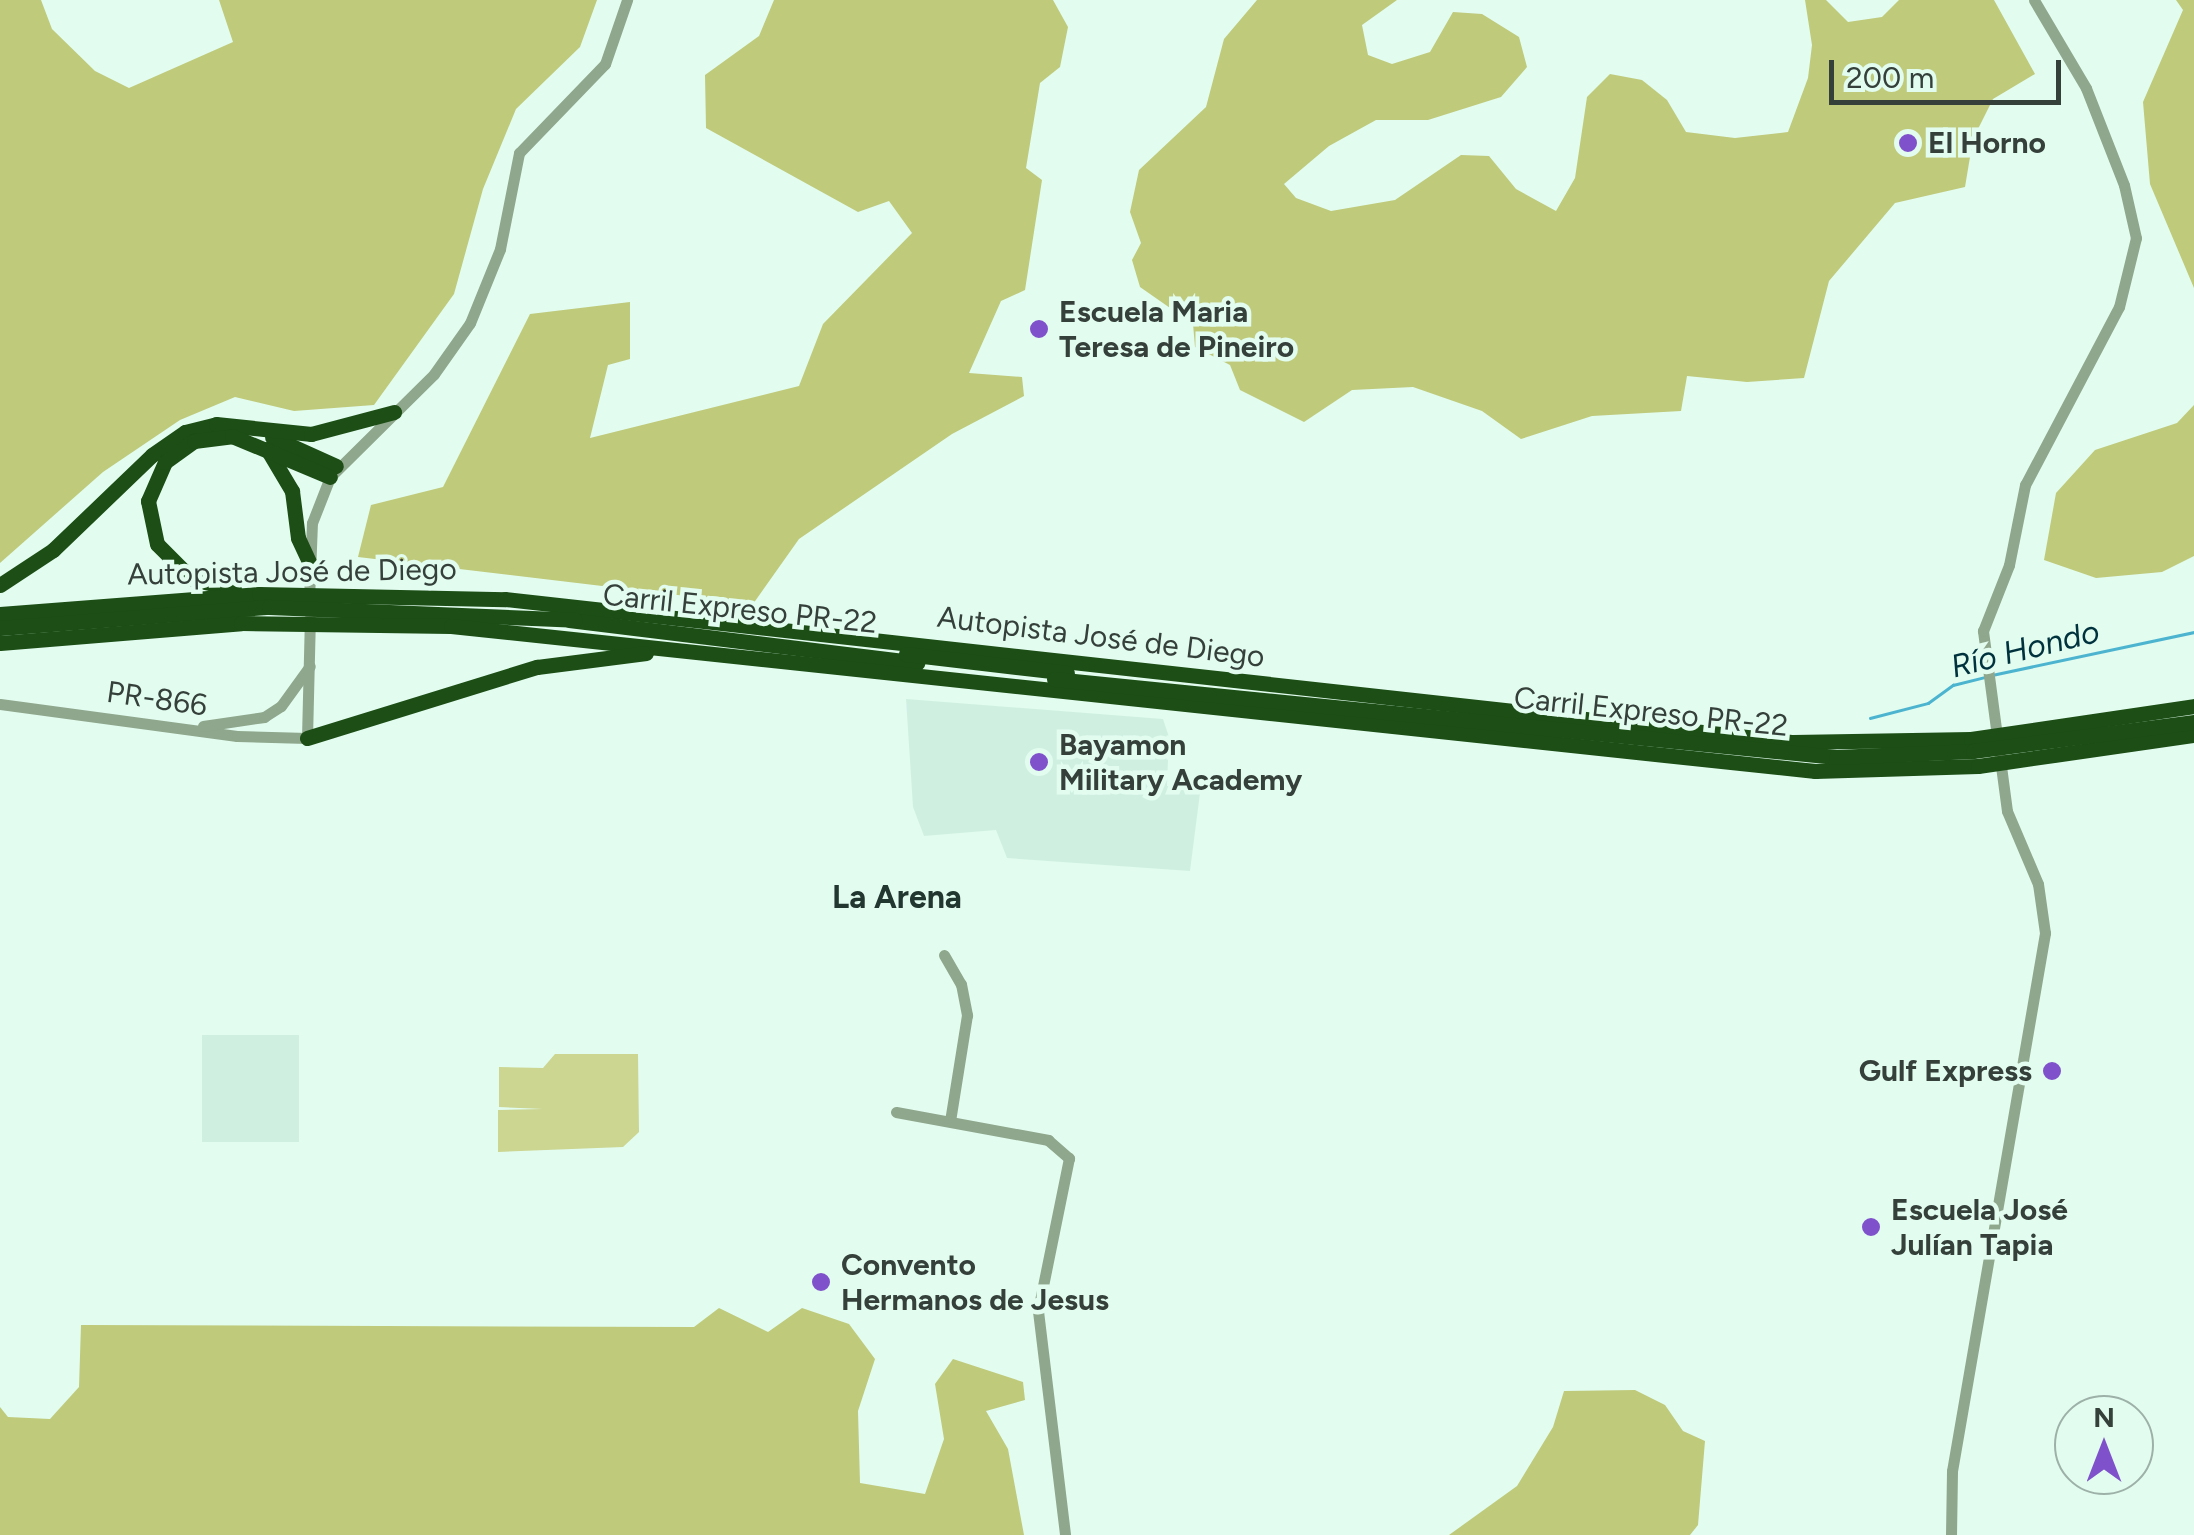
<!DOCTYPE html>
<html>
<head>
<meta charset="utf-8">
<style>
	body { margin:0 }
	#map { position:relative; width:2194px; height:1535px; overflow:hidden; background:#e2fcf0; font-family:Figtree,sans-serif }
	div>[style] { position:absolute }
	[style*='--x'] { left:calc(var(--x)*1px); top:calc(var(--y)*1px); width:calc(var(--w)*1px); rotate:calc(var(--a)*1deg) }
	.built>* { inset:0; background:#cff0e1; transform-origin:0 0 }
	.green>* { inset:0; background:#ccd690 }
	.forest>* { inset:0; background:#bfca7b }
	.stream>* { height:2.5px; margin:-1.25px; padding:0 1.25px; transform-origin:1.25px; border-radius:1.25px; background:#4db4d0 }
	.minor>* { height:11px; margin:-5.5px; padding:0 5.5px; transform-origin:5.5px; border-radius:5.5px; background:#8fa78c }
	.highway>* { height:15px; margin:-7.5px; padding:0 7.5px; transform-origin:7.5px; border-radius:7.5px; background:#1c4e15 }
	.dots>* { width:28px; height:28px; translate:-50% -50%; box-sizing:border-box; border:5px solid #e2fcf0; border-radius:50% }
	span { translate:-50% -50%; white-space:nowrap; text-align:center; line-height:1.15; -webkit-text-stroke:9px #e2fcf0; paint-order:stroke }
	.poi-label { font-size:30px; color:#35403b; font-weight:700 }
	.left { translate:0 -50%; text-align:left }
	.right { translate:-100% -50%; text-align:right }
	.street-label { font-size:30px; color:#35403b }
	.water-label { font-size:32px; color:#00323e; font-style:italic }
	.neighbourhood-label { font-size:32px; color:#22372f; font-weight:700 }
	.north { position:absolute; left:2054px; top:1395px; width:100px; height:100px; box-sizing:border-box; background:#e2fcf0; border:2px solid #9db1a8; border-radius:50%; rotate:0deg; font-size:28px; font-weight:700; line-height:40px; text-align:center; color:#35403b }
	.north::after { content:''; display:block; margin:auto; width:35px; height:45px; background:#7f52cb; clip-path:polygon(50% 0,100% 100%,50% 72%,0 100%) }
	.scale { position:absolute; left:1829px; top:60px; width:232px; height:45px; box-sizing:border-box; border:5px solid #35403b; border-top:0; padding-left:12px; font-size:30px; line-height:35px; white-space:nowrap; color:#35403b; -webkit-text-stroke:8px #e2fcf0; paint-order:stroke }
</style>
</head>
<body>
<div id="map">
	<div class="built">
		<div style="clip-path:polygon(906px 699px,1163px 719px,1169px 737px,1167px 786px,1200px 793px,1190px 871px,1007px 858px,996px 830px,924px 836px,913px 807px)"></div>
		<div style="left:202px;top:1035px;width:97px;height:107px"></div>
	</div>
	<div class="green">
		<div style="clip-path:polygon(555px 1054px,638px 1054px,639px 1132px,623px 1147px,498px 1152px,498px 1110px,543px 1109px,499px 1107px,499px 1067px,543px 1068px)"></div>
	</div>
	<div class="forest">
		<div style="clip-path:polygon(0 0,41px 0,52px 29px,95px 71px,129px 88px,233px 42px,219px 0,597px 0,580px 47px,516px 109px,483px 189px,454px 294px,374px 405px,294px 411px,235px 397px,180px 420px,103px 472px,0 563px)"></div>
		<div style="clip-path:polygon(774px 0,1053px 0,1068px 27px,1060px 67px,1040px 83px,1026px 168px,1042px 180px,1025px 290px,1001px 301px,969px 373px,1022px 377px,1024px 396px,952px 434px,799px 539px,753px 604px,358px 557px,371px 505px,443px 487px,530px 314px,630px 302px,630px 359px,608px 365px,590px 438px,799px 386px,823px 324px,912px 233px,889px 201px,858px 212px,706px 128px,705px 75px,759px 36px)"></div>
		<div style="clip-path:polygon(1257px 0,1397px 0,1362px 25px,1368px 55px,1392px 64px,1430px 52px,1453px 12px,1482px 14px,1519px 37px,1527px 67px,1501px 97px,1428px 120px,1376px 120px,1329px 146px,1284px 184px,1296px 198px,1331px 211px,1395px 200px,1461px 155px,1489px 156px,1516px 189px,1556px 211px,1575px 178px,1587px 97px,1610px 74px,1642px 80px,1667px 100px,1686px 132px,1735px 138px,1788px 132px,1808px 78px,1812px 45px,1805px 0,1826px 0,1848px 22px,1882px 17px,1899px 0,1994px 0,2035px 74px,1993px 99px,1973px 139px,1965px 187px,1895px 203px,1829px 281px,1804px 378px,1747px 382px,1687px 376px,1681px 411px,1592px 416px,1521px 439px,1482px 411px,1413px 387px,1352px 390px,1304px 422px,1240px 390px,1230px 365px,1195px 347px,1193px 324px,1140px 287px,1132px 260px,1141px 243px,1130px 212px,1139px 170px,1206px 107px,1224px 39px)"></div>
		<div style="clip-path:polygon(2176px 0,2194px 0,2194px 288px,2150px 184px,2143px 102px,2183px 10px)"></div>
		<div style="clip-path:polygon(2194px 405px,2194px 556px,2162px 572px,2096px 578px,2044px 560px,2056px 493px,2095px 450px,2177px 423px)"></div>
		<div style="clip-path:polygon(719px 1308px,768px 1332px,802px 1308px,849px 1324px,875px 1359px,858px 1411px,860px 1483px,925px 1494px,944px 1439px,935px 1384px,953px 1359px,1023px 1382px,1025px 1400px,986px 1411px,1008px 1449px,1024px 1535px,0 1535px,0 1407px,8px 1417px,50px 1419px,79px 1387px,81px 1325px,694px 1327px)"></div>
		<div style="clip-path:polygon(1635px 1390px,1665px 1405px,1683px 1431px,1705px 1441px,1698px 1525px,1690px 1535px,1449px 1535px,1517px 1486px,1553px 1427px,1564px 1391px)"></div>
	</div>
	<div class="stream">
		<div style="--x:1992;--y:675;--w:207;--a:-12"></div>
		<div style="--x:1870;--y:718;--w:60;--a:-14.5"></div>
		<div style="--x:1928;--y:703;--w:31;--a:-36"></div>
		<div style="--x:1953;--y:685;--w:32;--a:-14"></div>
	</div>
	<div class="minor">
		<div style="--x:309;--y:600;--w:77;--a:-87.8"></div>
		<div style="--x:312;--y:523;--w:49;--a:-68.6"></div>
		<div style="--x:330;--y:477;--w:146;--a:-44.7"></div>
		<div style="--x:434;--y:374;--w:62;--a:-54.8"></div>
		<div style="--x:470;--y:323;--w:80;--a:-67.9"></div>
		<div style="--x:500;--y:249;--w:98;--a:-78.8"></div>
		<div style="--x:519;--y:153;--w:124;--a:-46"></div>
		<div style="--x:605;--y:64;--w:68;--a:-71"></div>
		<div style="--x:0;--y:704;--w:239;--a:7.7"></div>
		<div style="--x:237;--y:736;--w:70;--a:1.6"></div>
		<div style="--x:307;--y:738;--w:120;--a:-88.6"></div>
		<div style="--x:203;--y:726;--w:62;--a:-8.4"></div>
		<div style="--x:264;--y:717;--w:20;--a:-33"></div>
		<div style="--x:281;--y:706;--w:49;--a:-54.1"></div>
		<div style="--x:944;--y:955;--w:34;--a:60"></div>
		<div style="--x:961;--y:984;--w:32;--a:79"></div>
		<div style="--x:967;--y:1015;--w:107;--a:99.1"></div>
		<div style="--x:896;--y:1112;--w:155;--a:10.4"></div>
		<div style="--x:1048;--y:1140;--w:28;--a:41"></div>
		<div style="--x:1069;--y:1158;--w:156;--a:101.5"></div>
		<div style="--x:1038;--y:1311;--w:226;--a:83.1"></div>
		<div style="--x:1951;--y:1535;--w:64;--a:-89.1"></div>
		<div style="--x:1952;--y:1471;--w:546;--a:-80.19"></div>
		<div style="--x:2045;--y:933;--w:49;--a:-98.1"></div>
		<div style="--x:2038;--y:884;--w:79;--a:-113"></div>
		<div style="--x:2007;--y:811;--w:182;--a:-97.6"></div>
		<div style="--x:1983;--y:631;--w:71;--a:-68.5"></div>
		<div style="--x:2009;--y:565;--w:82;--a:-78.7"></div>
		<div style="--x:2025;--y:485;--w:201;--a:-62.2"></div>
		<div style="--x:2119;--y:307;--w:71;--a:-76.2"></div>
		<div style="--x:2136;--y:238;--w:54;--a:-102.8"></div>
		<div style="--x:2124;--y:185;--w:104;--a:-111.4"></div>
		<div style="--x:2086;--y:88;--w:102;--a:-120.6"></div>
	</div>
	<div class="highway">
		<div style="--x:272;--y:437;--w:70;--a:24.4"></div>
		<div style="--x:267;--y:449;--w:49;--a:59.2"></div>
		<div style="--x:292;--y:491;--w:47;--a:82.7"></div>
		<div style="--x:298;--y:538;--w:26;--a:65"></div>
		<div style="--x:0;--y:585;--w:64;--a:-33.4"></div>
		<div style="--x:53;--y:550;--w:137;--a:-43.8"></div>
		<div style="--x:152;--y:455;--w:40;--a:-34.9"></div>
		<div style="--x:185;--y:432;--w:32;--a:-14"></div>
		<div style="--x:216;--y:424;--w:96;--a:6"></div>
		<div style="--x:311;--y:434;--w:86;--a:-14.8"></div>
		<div style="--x:234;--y:589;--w:43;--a:-166.6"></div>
		<div style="--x:192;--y:579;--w:49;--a:-135"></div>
		<div style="--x:157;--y:544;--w:44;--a:-101.8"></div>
		<div style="--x:148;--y:501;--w:43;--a:-66.4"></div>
		<div style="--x:165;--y:462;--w:36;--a:-36"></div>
		<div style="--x:194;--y:441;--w:38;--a:-7"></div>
		<div style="--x:232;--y:436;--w:106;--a:22.7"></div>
		<div style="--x:0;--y:614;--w:260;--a:-4.4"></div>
		<div style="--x:259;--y:594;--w:246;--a:1.2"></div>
		<div style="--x:505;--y:599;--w:1296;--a:6.34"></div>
		<div style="--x:1793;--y:742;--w:178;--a:-1"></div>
		<div style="--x:1971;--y:739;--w:225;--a:-8.4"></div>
		<div style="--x:569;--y:620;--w:351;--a:7"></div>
		<div style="--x:0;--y:628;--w:270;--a:-4.5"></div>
		<div style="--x:269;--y:607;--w:306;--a:2.4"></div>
		<div style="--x:0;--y:643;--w:242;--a:-4.7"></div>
		<div style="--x:241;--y:623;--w:210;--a:0.8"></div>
		<div style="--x:451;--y:626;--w:1372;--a:6.07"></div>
		<div style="--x:1815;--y:771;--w:163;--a:-1.8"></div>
		<div style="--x:1978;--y:766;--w:218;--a:-8.2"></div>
		<div style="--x:906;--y:654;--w:162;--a:6.7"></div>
		<div style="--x:1054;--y:679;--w:786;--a:5.7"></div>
		<div style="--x:1836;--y:757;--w:137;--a:-2.5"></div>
		<div style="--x:1973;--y:751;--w:223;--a:-7.5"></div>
		<div style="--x:307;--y:738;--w:241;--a:-17.2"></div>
		<div style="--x:537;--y:667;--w:110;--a:-7.3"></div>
	</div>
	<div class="dots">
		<div style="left:1908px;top:143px;background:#7f52cb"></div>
		<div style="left:1039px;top:329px;background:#7f52cb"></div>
		<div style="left:1039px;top:762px;background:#7f52cb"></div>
		<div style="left:2052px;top:1071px;background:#7f52cb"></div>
		<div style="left:1871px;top:1227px;background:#7f52cb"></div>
		<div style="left:821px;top:1282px;background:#7f52cb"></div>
	</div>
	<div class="poi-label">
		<span class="left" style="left:1928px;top:143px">El Horno</span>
		<span class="left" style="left:1059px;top:329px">Escuela Maria<br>Teresa de Pineiro</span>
		<span class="left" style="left:1059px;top:762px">Bayamon<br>Military Academy</span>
		<span class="right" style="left:2032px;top:1071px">Gulf Express</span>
		<span class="left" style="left:1891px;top:1227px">Escuela José<br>Julían Tapia</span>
		<span class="left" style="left:841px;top:1282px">Convento<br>Hermanos de Jesus</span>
	</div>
	<div class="street-label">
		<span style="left:292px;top:572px;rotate:-1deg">Autopista José de Diego</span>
		<span style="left:740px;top:609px;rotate:6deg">Carril Expreso PR-22</span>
		<span style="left:1101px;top:637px;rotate:7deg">Autopista José de Diego</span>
		<span style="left:157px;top:699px;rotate:8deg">PR-866</span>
		<span style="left:1651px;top:712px;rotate:6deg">Carril Expreso PR-22</span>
	</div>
	<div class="water-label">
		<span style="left:2025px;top:649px;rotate:-14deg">Río Hondo</span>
	</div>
	<div class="neighbourhood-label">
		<span style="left:897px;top:897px">La Arena</span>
	</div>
	<div class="north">N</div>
	<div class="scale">200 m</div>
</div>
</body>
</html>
